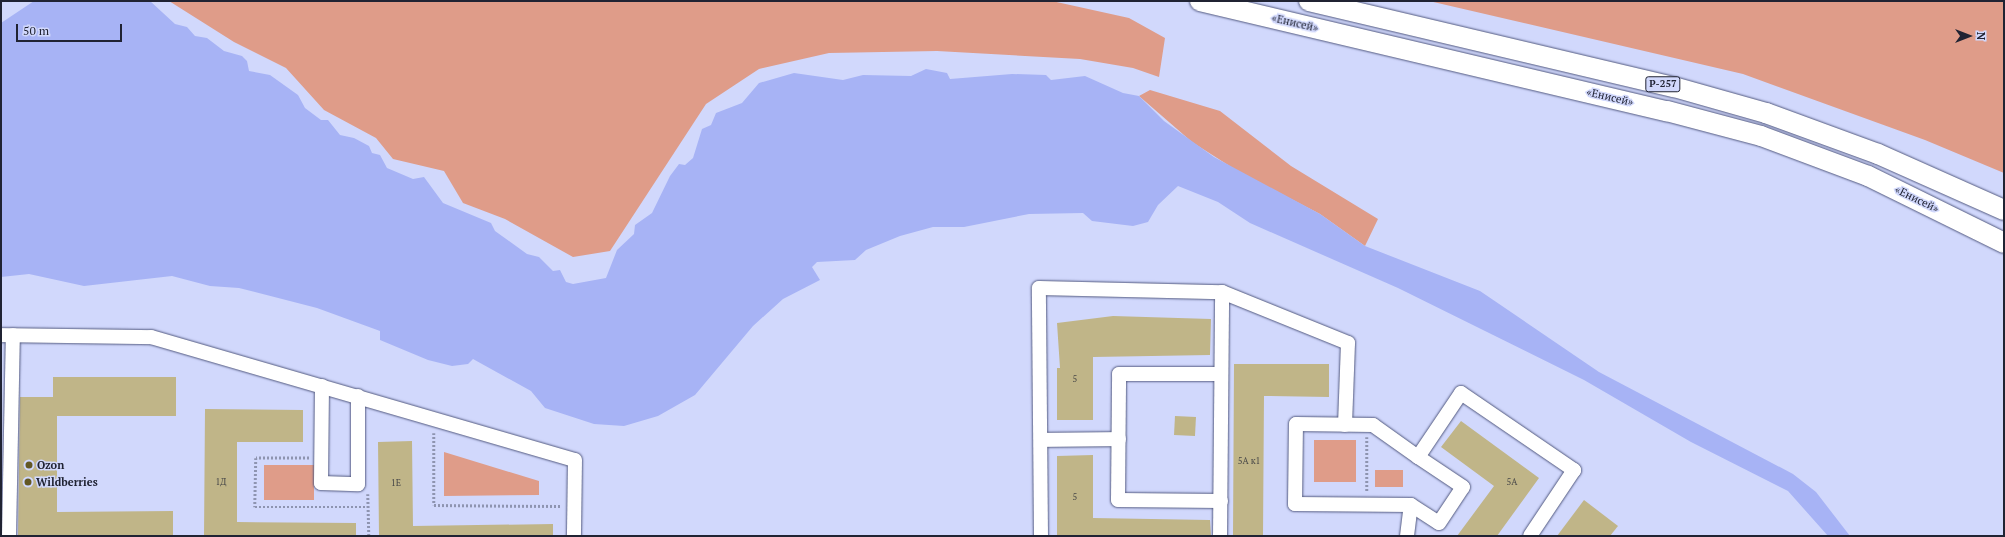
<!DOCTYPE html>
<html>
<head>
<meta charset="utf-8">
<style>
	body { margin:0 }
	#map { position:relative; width:2005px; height:537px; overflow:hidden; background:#d1d8fc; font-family:"PT Serif",serif }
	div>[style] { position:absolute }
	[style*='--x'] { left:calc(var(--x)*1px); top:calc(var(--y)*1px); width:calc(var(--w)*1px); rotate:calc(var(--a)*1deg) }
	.green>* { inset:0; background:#df9c89; transform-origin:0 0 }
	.water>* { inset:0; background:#a7b3f5 }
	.building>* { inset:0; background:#c0b588; transform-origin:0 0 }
	.path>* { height:2.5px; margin-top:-1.25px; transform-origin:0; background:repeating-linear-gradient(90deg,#8e94b0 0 2px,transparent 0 4px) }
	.roads { filter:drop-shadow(0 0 1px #535a80) drop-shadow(0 0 1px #535a80) }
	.minor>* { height:14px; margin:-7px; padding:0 7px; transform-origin:7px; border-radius:7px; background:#fff }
	.highway>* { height:20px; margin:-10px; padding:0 10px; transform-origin:10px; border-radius:10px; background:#fff }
	.dots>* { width:11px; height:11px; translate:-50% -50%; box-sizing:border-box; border:2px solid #d1d8fc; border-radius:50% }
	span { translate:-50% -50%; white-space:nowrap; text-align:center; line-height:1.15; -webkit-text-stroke:3px #d1d8fc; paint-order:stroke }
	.number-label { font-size:9px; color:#484848 }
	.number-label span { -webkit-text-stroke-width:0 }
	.shield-label span { padding:1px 3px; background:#d1d8fc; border:1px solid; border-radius:3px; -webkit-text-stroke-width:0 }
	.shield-label { font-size:10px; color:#202333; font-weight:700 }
	.street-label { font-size:11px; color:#202333 }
	.poi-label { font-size:11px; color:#202333; font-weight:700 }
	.left { translate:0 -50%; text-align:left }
	.frame { position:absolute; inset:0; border:2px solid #202333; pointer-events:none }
	.north { position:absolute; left:1949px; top:16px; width:40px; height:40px; -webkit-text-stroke:3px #d1d8fc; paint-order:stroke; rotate:90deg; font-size:11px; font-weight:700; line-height:16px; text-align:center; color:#202333 }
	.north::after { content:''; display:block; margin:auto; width:14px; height:18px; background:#202333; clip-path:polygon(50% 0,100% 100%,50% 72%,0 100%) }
	.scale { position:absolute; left:16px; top:24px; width:106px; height:18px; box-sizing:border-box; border:2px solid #202333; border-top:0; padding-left:5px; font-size:12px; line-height:14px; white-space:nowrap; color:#202333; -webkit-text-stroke:3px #d1d8fc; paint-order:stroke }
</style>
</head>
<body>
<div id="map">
	<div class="green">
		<div style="clip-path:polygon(169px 1px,1052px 1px,1129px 18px,1165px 38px,1159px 77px,1133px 68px,1080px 59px,937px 51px,829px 53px,759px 69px,706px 104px,610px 251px,573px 257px,505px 219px,463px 203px,444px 171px,393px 159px,376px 138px,324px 110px,286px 68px,234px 42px)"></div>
		<div style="clip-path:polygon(1429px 1px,2004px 1px,2004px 173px,1925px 140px,1743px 74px)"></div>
		<div style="clip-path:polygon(1150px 90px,1220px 111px,1291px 166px,1378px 219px,1365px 246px,1320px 214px,1239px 172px,1192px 142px,1139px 96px)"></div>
		<div style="left:1314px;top:440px;width:42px;height:42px"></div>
		<div style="clip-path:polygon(444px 452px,539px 481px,539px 495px,444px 496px)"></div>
		<div style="left:264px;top:465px;width:50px;height:35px"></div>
		<div style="left:1403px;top:470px;width:17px;height:28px;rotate:90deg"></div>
	</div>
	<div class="water">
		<div style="clip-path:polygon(34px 1px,150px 1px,175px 24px,187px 27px,195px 36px,207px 38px,224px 51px,242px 56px,247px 61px,249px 71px,270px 75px,298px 95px,305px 108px,321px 120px,328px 120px,340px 135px,354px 138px,369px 146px,372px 153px,380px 155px,387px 168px,413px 179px,424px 177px,443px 203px,491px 223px,495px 231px,527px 254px,539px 257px,553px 271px,560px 270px,566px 282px,573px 284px,606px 278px,617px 250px,634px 234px,635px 225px,652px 213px,670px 176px,679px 164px,685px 165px,693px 158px,702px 129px,711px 125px,716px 113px,742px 103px,759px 83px,794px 73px,843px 80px,863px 75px,911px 76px,926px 69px,947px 73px,950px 79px,1012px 74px,1046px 75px,1051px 80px,1085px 76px,1123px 93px,1139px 96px,1164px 121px,1214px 157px,1320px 214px,1365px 246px,1480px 291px,1599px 372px,1793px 474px,1816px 492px,1850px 536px,1828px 536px,1788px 491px,1691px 442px,1584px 380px,1398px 288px,1250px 223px,1218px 202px,1178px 186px,1158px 205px,1148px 222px,1133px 226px,1092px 221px,1083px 213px,1029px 214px,964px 227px,933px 227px,900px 236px,866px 250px,855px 260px,817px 262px,812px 267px,820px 280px,783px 299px,753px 326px,695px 395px,658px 416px,624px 426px,594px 424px,545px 408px,531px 391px,473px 359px,468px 364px,452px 366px,428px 360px,380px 340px,380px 331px,317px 308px,239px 288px,210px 286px,172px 276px,84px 286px,29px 274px,1px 277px,1px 23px)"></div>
	</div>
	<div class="building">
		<div style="clip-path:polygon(1113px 316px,1211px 319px,1210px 355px,1093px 357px,1093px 420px,1057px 420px,1057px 368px,1060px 368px,1057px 323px)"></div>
		<div style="clip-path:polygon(1234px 364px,1329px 364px,1329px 397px,1264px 396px,1263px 536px,1233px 536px)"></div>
		<div style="clip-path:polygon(53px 377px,176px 377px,176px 416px,57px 416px,57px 512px,173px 511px,173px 536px,18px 536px,20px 397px,53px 397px)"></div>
		<div style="clip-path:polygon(205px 409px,303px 410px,303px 442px,237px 442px,237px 522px,356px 523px,356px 536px,204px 536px)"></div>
		<div style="left:1175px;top:416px;width:21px;height:19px;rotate:3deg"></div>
		<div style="clip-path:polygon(1461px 421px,1539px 478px,1497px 536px,1457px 536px,1494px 486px,1441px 447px)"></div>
		<div style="clip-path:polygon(412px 441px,413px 526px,553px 524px,553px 536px,379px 536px,378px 442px)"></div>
		<div style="clip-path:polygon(1093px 455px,1093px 518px,1210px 520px,1211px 536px,1057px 536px,1057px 456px)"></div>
		<div style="clip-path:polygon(1584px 500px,1618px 526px,1610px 536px,1557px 536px)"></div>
	</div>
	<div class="path">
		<div style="--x:434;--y:433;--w:72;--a:90"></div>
		<div style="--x:434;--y:505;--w:127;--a:0.5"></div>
		<div style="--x:1367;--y:437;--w:55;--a:90"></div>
		<div style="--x:309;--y:458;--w:53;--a:180"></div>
		<div style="--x:256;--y:458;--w:49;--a:91.2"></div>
		<div style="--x:255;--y:507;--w:113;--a:0"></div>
		<div style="--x:368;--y:494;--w:42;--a:88.6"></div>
	</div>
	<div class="roads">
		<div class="minor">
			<div style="--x:1;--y:335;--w:150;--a:0.8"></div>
			<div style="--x:151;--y:337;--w:441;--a:16.2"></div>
			<div style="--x:575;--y:460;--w:76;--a:90.8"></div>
			<div style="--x:322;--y:386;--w:97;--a:90.6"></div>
			<div style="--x:321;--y:483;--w:37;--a:2"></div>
			<div style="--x:358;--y:484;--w:88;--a:-90"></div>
			<div style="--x:1041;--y:440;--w:78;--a:-0.7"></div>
			<div style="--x:1221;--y:501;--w:103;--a:-179.4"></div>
			<div style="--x:1118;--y:500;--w:126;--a:-89.5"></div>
			<div style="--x:1119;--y:374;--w:102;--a:0"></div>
			<div style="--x:1411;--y:505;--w:116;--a:-179.5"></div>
			<div style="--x:1295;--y:504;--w:80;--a:-89.3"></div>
			<div style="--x:1296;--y:424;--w:77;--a:0.7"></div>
			<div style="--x:1373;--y:425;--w:55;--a:35.4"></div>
			<div style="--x:9;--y:536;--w:201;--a:-88.9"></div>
			<div style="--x:1041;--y:536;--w:248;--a:-90.5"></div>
			<div style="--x:1039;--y:288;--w:183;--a:1.3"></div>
			<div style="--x:1222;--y:292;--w:136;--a:22"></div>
			<div style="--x:1348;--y:343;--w:82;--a:92.1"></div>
			<div style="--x:1220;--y:536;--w:244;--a:-89.5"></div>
			<div style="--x:1407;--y:536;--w:31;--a:-83"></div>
			<div style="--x:1411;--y:505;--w:33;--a:33"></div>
			<div style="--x:1439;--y:523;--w:43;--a:-56.3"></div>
			<div style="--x:1463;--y:487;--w:54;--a:-146.3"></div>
			<div style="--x:1418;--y:457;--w:77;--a:-56.1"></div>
			<div style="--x:1461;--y:393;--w:137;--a:34.3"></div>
			<div style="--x:1574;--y:470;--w:79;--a:123.7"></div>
		</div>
		<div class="highway">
			<div style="--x:1200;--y:1;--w:480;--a:13.3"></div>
			<div style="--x:1667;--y:111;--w:97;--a:14.9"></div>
			<div style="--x:1761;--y:136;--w:114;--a:20.5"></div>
			<div style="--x:1868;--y:176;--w:152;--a:26.2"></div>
			<div style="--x:1309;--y:1;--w:375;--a:13.3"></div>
			<div style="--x:1674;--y:87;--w:96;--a:15.8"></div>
			<div style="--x:1766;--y:113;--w:119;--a:20.1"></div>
			<div style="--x:1878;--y:154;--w:138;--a:24"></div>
		</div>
	</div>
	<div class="dots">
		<div style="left:29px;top:465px;background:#635824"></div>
		<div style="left:28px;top:482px;background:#635824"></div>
	</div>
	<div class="number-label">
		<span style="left:1075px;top:379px">5</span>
		<span style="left:1249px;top:461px">5А к1</span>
		<span style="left:221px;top:482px">1Д</span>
		<span style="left:1512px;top:482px">5А</span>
		<span style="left:396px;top:483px">1Е</span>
		<span style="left:1075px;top:497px">5</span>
	</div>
	<div class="shield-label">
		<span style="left:1663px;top:84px">Р-257</span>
	</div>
	<div class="street-label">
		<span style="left:1295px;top:23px;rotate:13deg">«Енисей»</span>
		<span style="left:1610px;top:97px;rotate:13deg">«Енисей»</span>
		<span style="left:1917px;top:199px;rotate:26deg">«Енисей»</span>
	</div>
	<div class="poi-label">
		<span class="left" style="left:37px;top:465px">Ozon</span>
		<span class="left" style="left:36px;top:482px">Wildberries</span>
	</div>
	<div class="frame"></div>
	<div class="north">N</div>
	<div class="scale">50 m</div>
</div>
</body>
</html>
